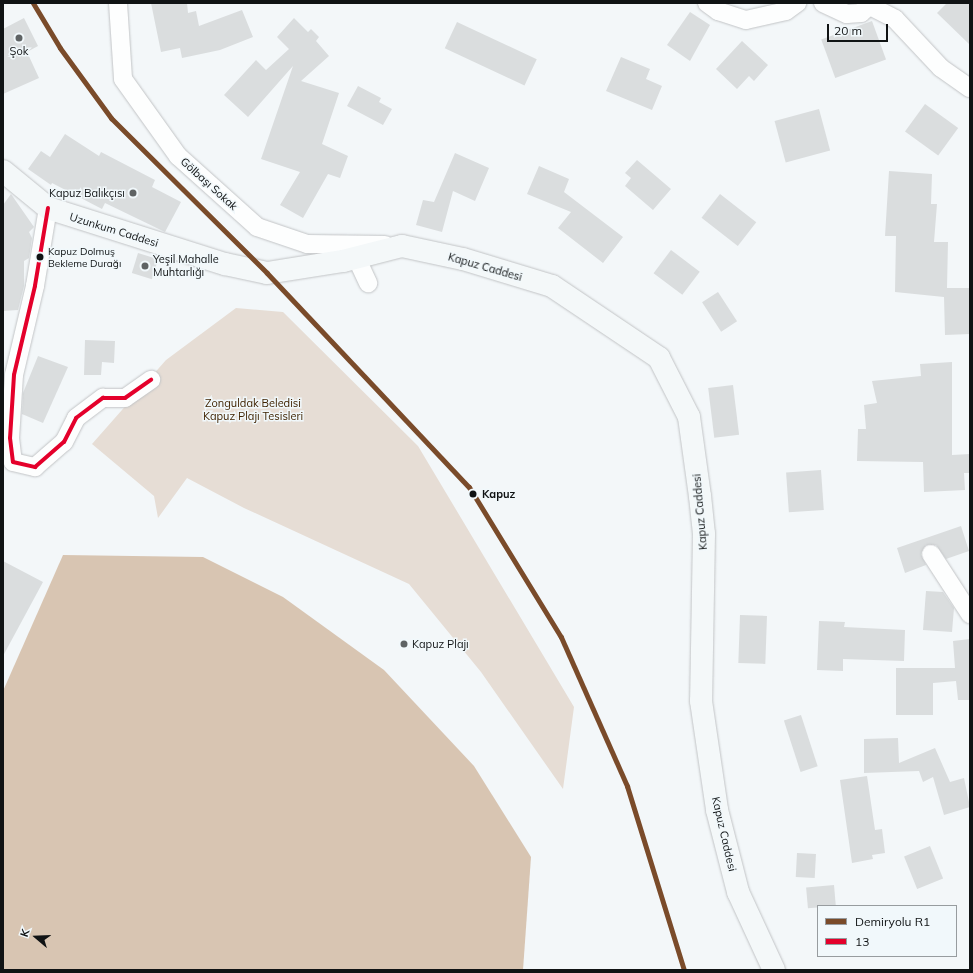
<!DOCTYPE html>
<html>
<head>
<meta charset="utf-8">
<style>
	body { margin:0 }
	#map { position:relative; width:973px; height:973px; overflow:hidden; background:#f3f7f9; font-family:Mulish,sans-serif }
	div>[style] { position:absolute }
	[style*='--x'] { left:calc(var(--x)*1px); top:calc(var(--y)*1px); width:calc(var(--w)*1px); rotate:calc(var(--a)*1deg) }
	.green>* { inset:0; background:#e6ddd5 }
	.water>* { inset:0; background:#d8c5b2 }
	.building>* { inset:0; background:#daddde; transform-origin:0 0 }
	.roads { filter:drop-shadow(0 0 1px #c2c4c6) drop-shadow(0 0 1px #c2c4c6) }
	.minor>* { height:18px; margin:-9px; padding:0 9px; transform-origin:9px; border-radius:9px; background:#fdfefe }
	.secondary>* { height:22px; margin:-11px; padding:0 11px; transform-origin:11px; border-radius:11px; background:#f4f8f9 }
	.bus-1>* { height:4px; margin:-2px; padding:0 2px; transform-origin:2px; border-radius:2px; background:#e4002b }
	.rail-1>* { height:5px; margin:-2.5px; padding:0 2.5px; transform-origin:2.5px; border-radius:2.5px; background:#7a4b2a }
	.dots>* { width:11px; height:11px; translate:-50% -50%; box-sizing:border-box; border:2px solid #f1f8fb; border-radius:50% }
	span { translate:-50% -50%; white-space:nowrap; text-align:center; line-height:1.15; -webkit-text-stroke:3px #f1f8fb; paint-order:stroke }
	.bus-label { font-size:10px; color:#101314 }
	.left { translate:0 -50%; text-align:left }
	.poi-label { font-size:11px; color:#101314 }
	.right { translate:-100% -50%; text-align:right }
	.street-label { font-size:11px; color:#101314 }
	.park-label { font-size:11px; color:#3f2200 }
	.stop-label { font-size:11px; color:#101314; font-weight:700 }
	.frame { position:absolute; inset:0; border:4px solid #101314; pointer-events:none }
	.legend { position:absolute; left:817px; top:905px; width:140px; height:52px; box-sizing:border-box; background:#f1f8fb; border:1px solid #979c9f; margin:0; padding:5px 7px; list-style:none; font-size:12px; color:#101314 }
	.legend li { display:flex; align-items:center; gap:8px; height:20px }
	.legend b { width:20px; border:1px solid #979c9f }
	.north { position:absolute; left:16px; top:917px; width:40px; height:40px; -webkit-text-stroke:3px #f1f8fb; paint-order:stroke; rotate:289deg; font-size:11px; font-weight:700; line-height:16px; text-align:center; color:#101314 }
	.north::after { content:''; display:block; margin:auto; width:14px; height:18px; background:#101314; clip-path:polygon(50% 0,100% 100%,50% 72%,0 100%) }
	.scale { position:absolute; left:827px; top:24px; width:61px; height:18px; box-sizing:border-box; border:2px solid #101314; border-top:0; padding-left:5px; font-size:12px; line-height:14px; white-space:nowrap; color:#101314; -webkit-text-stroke:3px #f1f8fb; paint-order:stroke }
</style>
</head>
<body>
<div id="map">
	<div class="green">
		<div style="clip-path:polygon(236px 308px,283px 312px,418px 446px,574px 707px,563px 789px,481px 672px,409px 584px,244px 508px,187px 478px,158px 518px,154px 496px,92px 444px,166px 360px)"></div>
	</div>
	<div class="water">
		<div style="clip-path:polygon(63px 555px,203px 557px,283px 597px,384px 670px,474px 766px,531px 857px,523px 970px,3px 970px,3px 691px)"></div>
	</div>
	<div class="building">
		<div style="clip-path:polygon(151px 3px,187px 3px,188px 13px,196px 11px,199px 26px,242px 10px,253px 37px,220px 50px,182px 58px,180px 48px,161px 52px)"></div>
		<div style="clip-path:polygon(947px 3px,970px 3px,970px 45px,937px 13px)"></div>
		<div style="clip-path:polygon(690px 12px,710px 25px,690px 61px,667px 45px)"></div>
		<div style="clip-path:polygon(24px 18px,38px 46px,27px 52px,39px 78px,3px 94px,3px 29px)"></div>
		<div style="clip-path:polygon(294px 18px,308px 32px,311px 29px,319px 37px,316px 41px,329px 56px,301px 81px,339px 93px,322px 144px,348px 156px,340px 178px,328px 174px,303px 218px,280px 205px,300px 172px,261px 159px,293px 66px,248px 117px,224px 95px,256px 60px,266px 70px,289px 49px,277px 37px)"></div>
		<div style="left:872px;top:21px;width:41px;height:54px;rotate:70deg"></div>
		<div style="left:457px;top:22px;width:88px;height:29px;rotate:25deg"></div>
		<div style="clip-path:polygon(742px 41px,768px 65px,754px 81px,749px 76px,737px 89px,716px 69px)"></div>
		<div style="clip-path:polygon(621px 57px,650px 69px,646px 79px,662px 86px,652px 110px,606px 91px)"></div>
		<div style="clip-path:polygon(358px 86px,381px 98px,379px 102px,392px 109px,383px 125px,347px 106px)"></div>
		<div style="left:925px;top:104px;width:41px;height:34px;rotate:36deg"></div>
		<div style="left:819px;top:109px;width:43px;height:46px;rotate:75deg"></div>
		<div style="clip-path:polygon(65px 134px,99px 156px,101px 152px,155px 180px,152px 187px,181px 202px,165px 232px,105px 203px,102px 209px,52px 183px,51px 185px,28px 169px,41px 151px,50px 157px)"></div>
		<div style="clip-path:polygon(455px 153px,489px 168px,475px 201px,453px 191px,442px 232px,416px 225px,423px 200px,434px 202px)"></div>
		<div style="clip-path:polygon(637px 160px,671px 189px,653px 210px,625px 186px,631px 178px,625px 173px)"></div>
		<div style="clip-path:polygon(539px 166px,569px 179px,564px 192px,623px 237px,603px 263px,558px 228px,571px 212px,527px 194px)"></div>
		<div style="clip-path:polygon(889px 171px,932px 174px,931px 204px,937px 204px,934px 242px,948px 242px,947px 288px,970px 288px,970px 334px,945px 335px,944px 297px,895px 292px,896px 236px,885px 236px)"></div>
		<div style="clip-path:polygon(11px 194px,34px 227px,29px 232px,32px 238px,29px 258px,24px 261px,24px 286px,18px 310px,3px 311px,3px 205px)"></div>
		<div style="left:720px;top:194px;width:46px;height:30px;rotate:38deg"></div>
		<div style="left:671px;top:250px;width:36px;height:29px;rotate:37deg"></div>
		<div style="left:138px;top:253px;width:21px;height:21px;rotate:17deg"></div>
		<div style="left:718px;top:292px;width:35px;height:19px;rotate:57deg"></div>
		<div style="clip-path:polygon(85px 340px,115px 341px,114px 363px,102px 362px,101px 375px,84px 375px)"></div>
		<div style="clip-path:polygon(38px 356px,68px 367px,43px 423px,22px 414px,23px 393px)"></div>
		<div style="clip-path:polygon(952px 362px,952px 455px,970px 454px,970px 473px,964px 473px,965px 490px,924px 492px,923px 462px,857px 461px,858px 429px,866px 429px,864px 405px,877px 403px,872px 381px,921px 376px,920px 364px)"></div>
		<div style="left:733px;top:385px;width:50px;height:25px;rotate:83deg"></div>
		<div style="left:821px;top:470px;width:40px;height:35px;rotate:86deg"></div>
		<div style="clip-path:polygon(961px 526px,969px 551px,946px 559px,936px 545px,926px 545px,921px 554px,926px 565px,905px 573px,897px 548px)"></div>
		<div style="clip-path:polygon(3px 561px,43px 582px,3px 656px)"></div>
		<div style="clip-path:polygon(926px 591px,943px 592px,954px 608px,952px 632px,923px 630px)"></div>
		<div style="left:740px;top:615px;width:27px;height:48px;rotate:2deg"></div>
		<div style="clip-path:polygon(819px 621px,845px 622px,844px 627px,905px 630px,904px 661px,843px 659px,843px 671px,817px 670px)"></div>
		<div style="clip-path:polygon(970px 639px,970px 700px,958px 700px,956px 681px,933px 683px,933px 715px,896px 715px,896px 668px,955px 668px,953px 641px)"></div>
		<div style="left:801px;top:715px;width:54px;height:18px;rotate:72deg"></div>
		<div style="clip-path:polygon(898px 738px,899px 763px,935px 748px,950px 782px,964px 778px,970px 807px,944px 815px,933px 777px,923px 782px,919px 771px,864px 773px,864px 739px)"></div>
		<div style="clip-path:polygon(867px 776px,875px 830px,882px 829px,885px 853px,872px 855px,873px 859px,852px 863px,840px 780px)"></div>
		<div style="left:930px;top:846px;width:35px;height:28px;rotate:68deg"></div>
		<div style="left:797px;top:853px;width:19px;height:24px;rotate:3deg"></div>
		<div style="left:834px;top:885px;width:21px;height:28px;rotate:85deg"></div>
	</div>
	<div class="roads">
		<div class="minor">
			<div style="--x:118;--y:3;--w:76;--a:86.2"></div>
			<div style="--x:123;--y:79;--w:95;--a:54.5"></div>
			<div style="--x:178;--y:156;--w:106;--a:41.9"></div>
			<div style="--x:257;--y:227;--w:53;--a:18.8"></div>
			<div style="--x:307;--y:244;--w:78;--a:0.7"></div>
			<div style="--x:707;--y:3;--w:14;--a:36"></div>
			<div style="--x:718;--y:11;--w:29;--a:18"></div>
			<div style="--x:746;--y:20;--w:41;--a:-12.7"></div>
			<div style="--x:786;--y:11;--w:14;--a:-36"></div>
			<div style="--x:823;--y:3;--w:26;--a:25"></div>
			<div style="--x:847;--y:14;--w:14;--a:-4"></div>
			<div style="--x:861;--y:13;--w:15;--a:-42"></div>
			<div style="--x:870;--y:6;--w:28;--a:27"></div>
			<div style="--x:895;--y:19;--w:67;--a:46.8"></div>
			<div style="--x:941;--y:68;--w:35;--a:35"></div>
			<div style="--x:48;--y:208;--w:79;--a:99.5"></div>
			<div style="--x:35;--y:286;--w:91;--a:103.3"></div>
			<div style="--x:14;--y:375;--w:63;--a:93.6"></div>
			<div style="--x:10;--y:438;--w:24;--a:83"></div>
			<div style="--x:13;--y:462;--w:23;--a:13"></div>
			<div style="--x:35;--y:467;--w:38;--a:-41"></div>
			<div style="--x:64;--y:442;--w:27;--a:-63"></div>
			<div style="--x:76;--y:418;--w:34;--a:-37"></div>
			<div style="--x:103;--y:398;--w:22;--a:0"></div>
			<div style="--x:125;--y:398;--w:32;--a:-35"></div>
			<div style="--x:356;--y:257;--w:29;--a:65"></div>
			<div style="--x:931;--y:554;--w:72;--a:57"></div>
		</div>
		<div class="secondary">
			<div style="--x:3;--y:171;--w:58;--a:39.4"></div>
			<div style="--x:48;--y:208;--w:186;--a:17.6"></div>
			<div style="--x:225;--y:264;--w:43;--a:12.1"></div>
			<div style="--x:267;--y:273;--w:77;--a:-9"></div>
			<div style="--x:343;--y:261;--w:61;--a:-14.3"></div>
			<div style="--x:402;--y:246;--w:62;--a:12"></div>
			<div style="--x:463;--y:259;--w:93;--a:16.9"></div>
			<div style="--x:552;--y:286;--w:129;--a:33.9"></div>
			<div style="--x:659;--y:358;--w:66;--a:63"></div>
			<div style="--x:689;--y:417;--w:80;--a:82.1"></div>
			<div style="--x:700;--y:496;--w:38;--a:84"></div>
			<div style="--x:704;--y:534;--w:167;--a:91"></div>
			<div style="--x:701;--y:701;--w:110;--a:81.6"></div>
			<div style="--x:717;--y:810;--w:85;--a:75.6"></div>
			<div style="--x:738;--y:892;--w:86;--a:65.2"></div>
		</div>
	</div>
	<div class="bus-1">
		<div style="--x:48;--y:208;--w:79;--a:99.5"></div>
		<div style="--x:35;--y:286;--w:91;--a:103.3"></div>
		<div style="--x:14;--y:375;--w:63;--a:93.6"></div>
		<div style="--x:10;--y:438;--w:24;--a:83"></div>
		<div style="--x:13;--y:462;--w:23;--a:13"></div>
		<div style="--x:35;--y:467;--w:38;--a:-41"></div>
		<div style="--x:64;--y:442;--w:27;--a:-63"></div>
		<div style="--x:76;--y:418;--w:34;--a:-37"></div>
		<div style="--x:103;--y:398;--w:22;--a:0"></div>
		<div style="--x:125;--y:398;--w:32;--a:-35"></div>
	</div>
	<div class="rail-1">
		<div style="--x:33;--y:3;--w:52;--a:59"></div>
		<div style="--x:60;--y:48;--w:87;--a:53.9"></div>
		<div style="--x:111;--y:118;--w:220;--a:44.8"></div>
		<div style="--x:267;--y:273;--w:294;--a:46.7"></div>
		<div style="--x:469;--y:487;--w:176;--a:58.5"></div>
		<div style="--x:561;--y:637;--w:163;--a:66.1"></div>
		<div style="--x:627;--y:786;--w:193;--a:72.8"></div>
	</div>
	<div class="dots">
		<div style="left:19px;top:38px;background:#5f6364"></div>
		<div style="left:133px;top:193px;background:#5f6364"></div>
		<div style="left:40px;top:257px;background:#101314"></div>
		<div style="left:145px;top:266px;background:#5f6364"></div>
		<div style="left:473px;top:494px;background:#101314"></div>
		<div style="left:404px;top:644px;background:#5f6364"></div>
	</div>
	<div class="bus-label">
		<span class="left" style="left:48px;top:257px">Kapuz Dolmuş<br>Bekleme Durağı</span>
	</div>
	<div class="poi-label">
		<span style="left:19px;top:51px">Şok</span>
		<span class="right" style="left:125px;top:193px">Kapuz Balıkçısı</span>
		<span class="left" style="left:153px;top:266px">Yeşil Mahalle<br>Muhtarlığı</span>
		<span class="left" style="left:412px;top:644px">Kapuz Plajı</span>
	</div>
	<div class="street-label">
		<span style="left:209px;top:184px;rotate:42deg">Gölbaşı Sokak</span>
		<span style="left:114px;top:230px;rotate:17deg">Uzunkum Caddesi</span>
		<span style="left:485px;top:267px;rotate:16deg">Kapuz Caddesi</span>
		<span style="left:700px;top:512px;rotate:-95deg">Kapuz Caddesi</span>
		<span style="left:724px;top:834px;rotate:77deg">Kapuz Caddesi</span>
	</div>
	<div class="park-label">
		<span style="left:253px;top:410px">Zonguldak Beledisi<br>Kapuz Plajı Tesisleri</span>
	</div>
	<div class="stop-label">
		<span class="left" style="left:482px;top:494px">Kapuz</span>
	</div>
	<div class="frame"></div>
	<ul class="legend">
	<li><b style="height:5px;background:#7a4b2a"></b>Demiryolu R1</li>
	<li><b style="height:5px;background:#e4002b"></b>13</li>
	</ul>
	<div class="north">K</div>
	<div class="scale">20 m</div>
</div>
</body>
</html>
